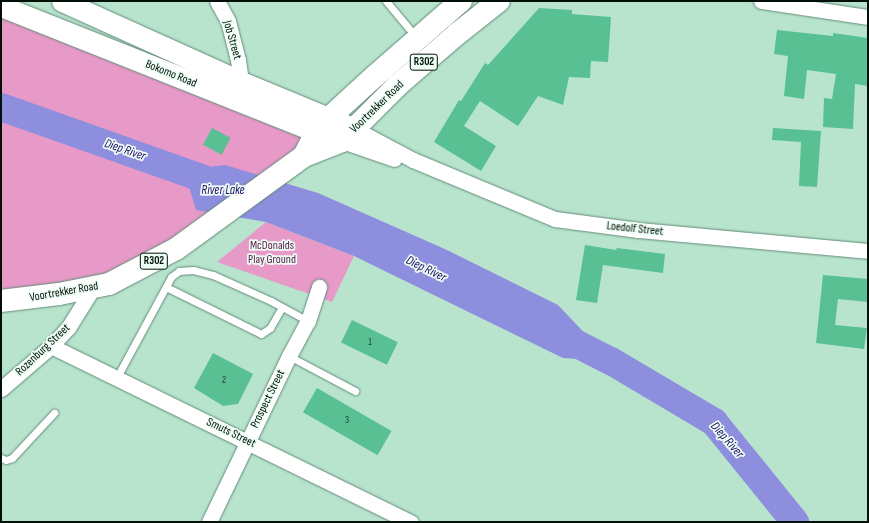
<!DOCTYPE html>
<html>
<head>
<meta charset="utf-8">
<style>
	body { margin:0 }
	#map { position:relative; width:869px; height:523px; overflow:hidden; background:#b8e4ce; font-family:"Sofia Sans Condensed",sans-serif }
	div>[style] { position:absolute }
	[style*='--x'] { left:calc(var(--x)*1px); top:calc(var(--y)*1px); width:calc(var(--w)*1px); rotate:calc(var(--a)*1deg) }
	.green>* { inset:0; background:#e799c8 }
	.water>* { inset:0; background:#8e8edf }
	.river>* { height:28px; margin:-14px; padding:0 14px; transform-origin:14px; border-radius:14px; background:#8e8edf }
	.building>* { inset:0; background:#58c093; transform-origin:0 0 }
	.roads { filter:drop-shadow(0 0 1px #638c78) drop-shadow(0 0 1px #638c78) }
	.service>* { height:7px; margin:-3.5px; padding:0 3.5px; transform-origin:3.5px; border-radius:3.5px; background:#fff }
	.minor>* { height:15px; margin:-7.5px; padding:0 7.5px; transform-origin:7.5px; border-radius:7.5px; background:#fff }
	.secondary>* { height:21px; margin:-10.5px; padding:0 10.5px; transform-origin:10.5px; border-radius:10.5px; background:#fff }
	.primary>* { height:22px; margin:-11px; padding:0 11px; transform-origin:11px; border-radius:11px; background:#fff }
	span { translate:-50% -50%; white-space:nowrap; text-align:center; line-height:1.15; -webkit-text-stroke:3.5px #edfef5; paint-order:stroke }
	.number-label { font-size:10px; color:#183c2c }
	.number-label span { -webkit-text-stroke-width:0 }
	.shield-label span { padding:1px 3px; background:#edfef5; border:1px solid; border-radius:3px; -webkit-text-stroke-width:0 }
	.shield-label { font-size:11px; color:#021009; font-weight:700 }
	.street-label { font-size:12px; color:#021009 }
	.park-label { font-size:12px; color:#5b1345 }
	.water-label { font-size:13px; color:#260e6d; font-style:italic }
	.frame { position:absolute; inset:0; border:2px solid #021009; pointer-events:none }
</style>
</head>
<body>
<div id="map">
	<div class="green">
		<div style="clip-path:polygon(1px 6px,316px 132px,304px 156px,156px 261px,1px 301px)"></div>
		<div style="clip-path:polygon(266px 222px,354px 256px,332px 302px,217px 262px)"></div>
	</div>
	<div class="water">
		<div style="clip-path:polygon(225px 165px,318px 193px,447px 250px,558px 305px,611px 361px,563px 358px,354px 256px,266px 222px,196px 210px,184px 170px)"></div>
	</div>
	<div class="river">
		<div style="--x:1;--y:107;--w:231;--a:19.5"></div>
		<div style="--x:577;--y:344;--w:38;--a:27"></div>
		<div style="--x:611;--y:361;--w:120;--a:30.6"></div>
		<div style="--x:714;--y:422;--w:129;--a:51"></div>
	</div>
	<div class="building">
		<div style="clip-path:polygon(539px 8px,572px 10px,572px 14px,611px 17px,608px 62px,591px 61px,590px 78px,569px 77px,563px 105px,538px 96px,518px 126px,480px 101px,464px 126px,496px 146px,481px 171px,434px 142px,459px 100px,461px 101px,485px 63px,488px 65px)"></div>
		<div style="clip-path:polygon(777px 30px,833px 36px,833px 33px,868px 38px,868px 86px,855px 84px,853px 129px,823px 127px,824px 98px,832px 99px,836px 74px,807px 70px,804px 99px,784px 96px,788px 56px,774px 54px)"></div>
		<div style="left:212px;top:128px;width:21px;height:19px;rotate:28deg"></div>
		<div style="clip-path:polygon(773px 128px,821px 131px,817px 187px,799px 186px,801px 142px,772px 140px)"></div>
		<div style="clip-path:polygon(585px 245px,616px 250px,617px 248px,665px 254px,663px 273px,603px 265px,597px 303px,576px 300px)"></div>
		<div style="clip-path:polygon(823px 275px,868px 279px,868px 302px,838px 299px,835px 325px,867px 328px,864px 349px,816px 343px)"></div>
		<div style="left:352px;top:320px;width:51px;height:25px;rotate:26deg"></div>
		<div style="clip-path:polygon(213px 353px,253px 374px,238px 404px,223px 406px,194px 388px)"></div>
		<div style="left:317px;top:388px;width:86px;height:28px;rotate:30deg"></div>
	</div>
	<div class="roads">
		<div class="service">
			<div style="--x:386;--y:1;--w:47;--a:50.2"></div>
			<div style="--x:166;--y:287;--w:106;--a:26.3"></div>
			<div style="--x:261;--y:334;--w:11;--a:-34"></div>
			<div style="--x:270;--y:328;--w:24;--a:-60"></div>
			<div style="--x:289;--y:356;--w:75;--a:27.9"></div>
			<div style="--x:117;--y:377;--w:114;--a:-61.6"></div>
			<div style="--x:171;--y:277;--w:10;--a:-37"></div>
			<div style="--x:179;--y:271;--w:14;--a:-4"></div>
			<div style="--x:193;--y:270;--w:21;--a:14"></div>
			<div style="--x:213;--y:275;--w:64;--a:24.1"></div>
			<div style="--x:271;--y:301;--w:42;--a:28.4"></div>
			<div style="--x:1;--y:458;--w:5;--a:22"></div>
			<div style="--x:6;--y:460;--w:6;--a:-18"></div>
			<div style="--x:12;--y:458;--w:62;--a:-47"></div>
		</div>
		<div class="minor">
			<div style="--x:217;--y:1;--w:23;--a:61"></div>
			<div style="--x:228;--y:21;--w:40;--a:75.6"></div>
			<div style="--x:238;--y:60;--w:22;--a:82"></div>
			<div style="--x:761;--y:1;--w:108;--a:8.5"></div>
			<div style="--x:355;--y:129;--w:66;--a:28.1"></div>
			<div style="--x:413;--y:160;--w:154;--a:22.6"></div>
			<div style="--x:555;--y:219;--w:84;--a:7.5"></div>
			<div style="--x:638;--y:230;--w:231;--a:5.2"></div>
			<div style="--x:342;--y:141;--w:55;--a:19.1"></div>
			<div style="--x:51;--y:346;--w:401;--a:26.1"></div>
			<div style="--x:1;--y:389;--w:66;--a:-40.7"></div>
			<div style="--x:51;--y:346;--w:25;--a:-47"></div>
			<div style="--x:68;--y:328;--w:47;--a:-58"></div>
			<div style="--x:209;--y:522;--w:184;--a:-64.3"></div>
			<div style="--x:289;--y:356;--w:40;--a:-62"></div>
			<div style="--x:308;--y:321;--w:36;--a:-72"></div>
		</div>
		<div class="secondary">
			<div style="--x:62;--y:1;--w:196;--a:24.3"></div>
			<div style="--x:241;--y:82;--w:123;--a:22.4"></div>
			<div style="--x:1;--y:6;--w:356;--a:21.7"></div>
		</div>
		<div class="primary">
			<div style="--x:304;--y:156;--w:27;--a:-63"></div>
			<div style="--x:316;--y:132;--w:19;--a:-47"></div>
			<div style="--x:329;--y:118;--w:62;--a:-42.4"></div>
			<div style="--x:375;--y:76;--w:114;--a:-41.1"></div>
			<div style="--x:1;--y:301;--w:58;--a:-6.9"></div>
			<div style="--x:59;--y:294;--w:51;--a:-11.3"></div>
			<div style="--x:109;--y:284;--w:76;--a:-27.6"></div>
			<div style="--x:176;--y:249;--w:158;--a:-36"></div>
			<div style="--x:304;--y:156;--w:41;--a:-21.5"></div>
			<div style="--x:342;--y:141;--w:79;--a:-45"></div>
			<div style="--x:398;--y:85;--w:78;--a:-40.8"></div>
			<div style="--x:457;--y:34;--w:53;--a:-38.2"></div>
		</div>
	</div>
	<div class="number-label">
		<span style="left:370px;top:343px">1</span>
		<span style="left:224px;top:381px">2</span>
		<span style="left:347px;top:421px">3</span>
	</div>
	<div class="shield-label">
		<span style="left:424px;top:62px">R302</span>
		<span style="left:154px;top:261px">R302</span>
	</div>
	<div class="street-label">
		<span style="left:232px;top:40px;rotate:74deg">Job Street</span>
		<span style="left:171px;top:74px;rotate:22deg">Bokomo Road</span>
		<span style="left:377px;top:107px;rotate:-44deg">Voortrekker Road</span>
		<span style="left:635px;top:229px;rotate:6deg">Loedolf Street</span>
		<span style="left:64px;top:292px;rotate:-10deg">Voortrekker Road</span>
		<span style="left:43px;top:350px;rotate:-43deg">Rozenburg Street</span>
		<span style="left:268px;top:399px;rotate:-64deg">Prospect Street</span>
		<span style="left:231px;top:433px;rotate:26deg">Smuts Street</span>
	</div>
	<div class="park-label">
		<span style="left:272px;top:253px">McDonalds<br>Play Ground</span>
	</div>
	<div class="water-label">
		<span style="left:125px;top:150px;rotate:19deg">Diep River</span>
		<span style="left:223px;top:190px">River Lake</span>
		<span style="left:426px;top:269px;rotate:26deg">Diep River</span>
		<span style="left:727px;top:440px;rotate:49deg">Diep River</span>
	</div>
	<div class="frame"></div>
</div>
</body>
</html>
